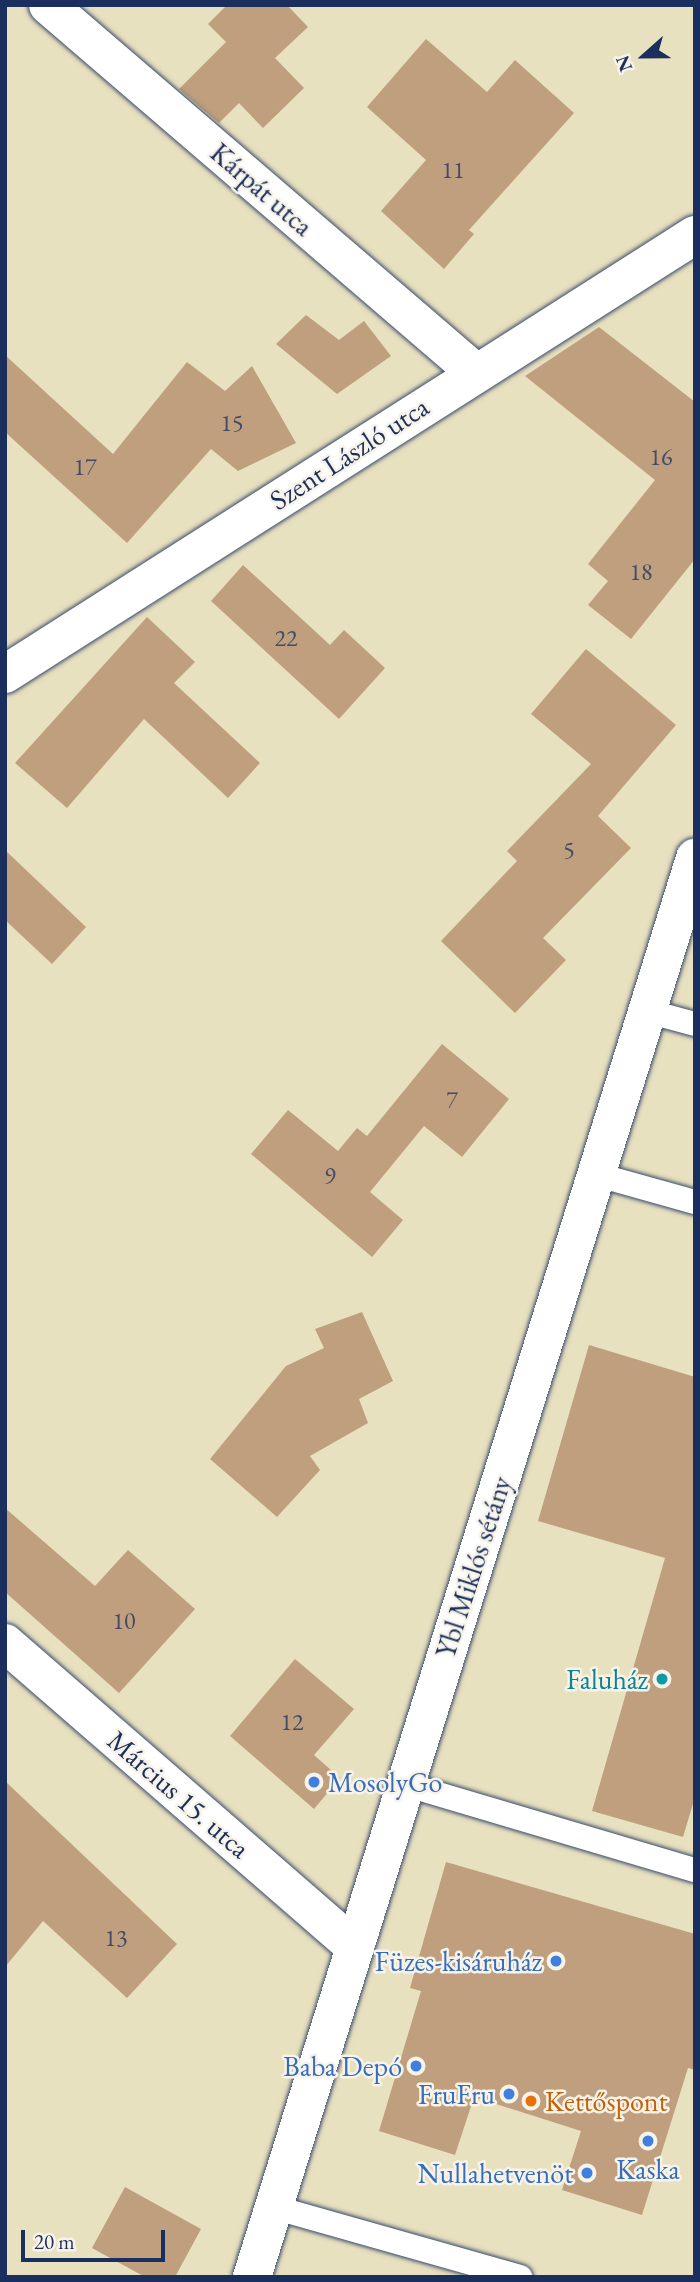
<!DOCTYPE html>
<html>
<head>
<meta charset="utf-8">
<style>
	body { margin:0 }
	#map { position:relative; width:700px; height:2282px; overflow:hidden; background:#e8e1bf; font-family:"EB Garamond",serif }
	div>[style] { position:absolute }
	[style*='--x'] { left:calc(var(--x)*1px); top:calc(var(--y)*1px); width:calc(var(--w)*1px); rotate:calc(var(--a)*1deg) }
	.building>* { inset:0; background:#bf9f7d }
	.roads { filter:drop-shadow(0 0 2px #3a4a6d) drop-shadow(0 0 2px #3a4a6d) }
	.lane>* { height:24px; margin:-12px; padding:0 12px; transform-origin:12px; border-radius:12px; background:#fff }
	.street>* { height:38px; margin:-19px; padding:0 19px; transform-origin:19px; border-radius:19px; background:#fff }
	.secondary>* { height:38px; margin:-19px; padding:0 19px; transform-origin:19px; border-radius:19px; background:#fff }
	.dots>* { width:19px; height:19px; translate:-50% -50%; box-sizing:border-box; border:4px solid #f7f3e8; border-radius:50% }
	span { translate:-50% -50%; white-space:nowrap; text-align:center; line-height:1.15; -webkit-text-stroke:5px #f7f3e8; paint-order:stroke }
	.number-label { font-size:24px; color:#444b66 }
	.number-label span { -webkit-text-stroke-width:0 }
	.street-label { font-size:28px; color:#1b2f5e }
	.culture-label { font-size:28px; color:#0d838f }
	.right { translate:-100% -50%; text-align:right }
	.shop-label { font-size:28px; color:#366cbe }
	.left { translate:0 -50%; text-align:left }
	.food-label { font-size:28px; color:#c56008 }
	.frame { position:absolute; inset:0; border:7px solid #1b2f5e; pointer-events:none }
	.north { position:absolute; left:609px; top:21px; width:70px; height:70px; -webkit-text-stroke:5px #f7f3e8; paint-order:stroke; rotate:249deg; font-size:19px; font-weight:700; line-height:28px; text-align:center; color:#1b2f5e }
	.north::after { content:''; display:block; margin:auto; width:24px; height:32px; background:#1b2f5e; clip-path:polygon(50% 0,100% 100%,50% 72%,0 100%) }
	.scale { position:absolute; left:21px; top:2230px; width:144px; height:32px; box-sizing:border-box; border:4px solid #1b2f5e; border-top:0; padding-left:9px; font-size:21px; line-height:24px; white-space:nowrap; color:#1b2f5e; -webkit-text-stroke:5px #f7f3e8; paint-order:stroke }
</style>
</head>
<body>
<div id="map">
	<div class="building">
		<div style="clip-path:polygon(227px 5px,287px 5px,308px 27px,275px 58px,304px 88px,263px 128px,239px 103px,219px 123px,179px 89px,226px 42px,208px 24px)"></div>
		<div style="clip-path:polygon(426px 39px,487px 92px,515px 60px,574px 113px,469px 230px,474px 234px,444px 269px,381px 211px,426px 160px,367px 107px)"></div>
		<div style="clip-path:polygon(306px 315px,339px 340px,364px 321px,391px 356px,337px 394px,276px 344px)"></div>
		<div style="clip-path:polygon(599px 327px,695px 402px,695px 559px,631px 639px,588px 605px,608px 581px,588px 564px,655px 480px,525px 376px)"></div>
		<div style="clip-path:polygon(5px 355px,113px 454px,187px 362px,225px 391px,252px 366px,296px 443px,238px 471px,211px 449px,127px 543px,5px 432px)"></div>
		<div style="clip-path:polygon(243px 565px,330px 645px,344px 630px,385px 668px,339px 719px,211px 601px)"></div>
		<div style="clip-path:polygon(147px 617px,195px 662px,174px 683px,260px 763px,228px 798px,144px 719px,67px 808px,15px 763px)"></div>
		<div style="clip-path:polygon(586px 649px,676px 725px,598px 816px,631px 848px,543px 938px,566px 960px,515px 1013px,441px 941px,517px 861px,507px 851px,591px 764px,531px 714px)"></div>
		<div style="clip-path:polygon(5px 850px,86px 927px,52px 964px,5px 920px)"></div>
		<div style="clip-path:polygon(442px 1044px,509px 1099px,462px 1157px,424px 1126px,370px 1192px,403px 1220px,372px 1257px,251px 1154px,288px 1110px,338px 1151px,357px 1128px,367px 1136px)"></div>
		<div style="clip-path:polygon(362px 1312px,393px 1381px,359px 1399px,368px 1423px,310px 1456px,320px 1470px,277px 1517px,210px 1459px,286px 1366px,324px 1348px,315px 1329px)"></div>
		<div style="clip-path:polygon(589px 1345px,695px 1377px,695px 1797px,683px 1837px,592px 1811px,665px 1558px,538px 1521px)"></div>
		<div style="clip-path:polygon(5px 1508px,95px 1586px,128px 1550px,195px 1609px,119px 1693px,5px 1592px)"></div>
		<div style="clip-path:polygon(295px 1659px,354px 1709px,314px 1755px,340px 1778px,314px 1809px,230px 1736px)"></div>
		<div style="clip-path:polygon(5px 1781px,177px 1944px,127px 1998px,43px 1921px,5px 1967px)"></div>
		<div style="clip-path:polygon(446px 1862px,695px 1934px,695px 2070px,688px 2068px,642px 2215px,562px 2190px,581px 2131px,474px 2097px,455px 2155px,379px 2131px,421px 1991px,410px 1988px)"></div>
		<div style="clip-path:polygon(125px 2187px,201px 2229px,175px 2277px,145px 2277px,92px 2248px)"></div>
	</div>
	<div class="roads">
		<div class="lane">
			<div style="--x:647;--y:1011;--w:50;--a:15.2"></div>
			<div style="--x:598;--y:1175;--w:101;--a:15.6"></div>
			<div style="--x:404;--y:1784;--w:303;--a:16.5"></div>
			<div style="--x:273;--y:2207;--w:257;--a:15.8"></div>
		</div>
		<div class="street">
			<div style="--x:48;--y:5;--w:563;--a:40.68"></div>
			<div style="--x:5;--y:1643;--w:461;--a:41"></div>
			<div style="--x:252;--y:2277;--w:1487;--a:-72.66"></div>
		</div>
		<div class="secondary">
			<div style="--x:5;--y:674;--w:818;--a:-32.47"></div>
		</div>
	</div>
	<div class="dots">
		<div style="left:662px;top:1679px;background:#0f9aa8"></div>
		<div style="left:314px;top:1782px;background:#3f7fe0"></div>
		<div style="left:556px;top:1961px;background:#3f7fe0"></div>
		<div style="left:416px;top:2066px;background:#3f7fe0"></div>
		<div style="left:509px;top:2094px;background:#3f7fe0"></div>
		<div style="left:531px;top:2101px;background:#e8710a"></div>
		<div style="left:648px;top:2141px;background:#3f7fe0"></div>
		<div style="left:587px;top:2173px;background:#3f7fe0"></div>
	</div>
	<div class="number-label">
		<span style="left:453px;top:170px">11</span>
		<span style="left:232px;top:423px">15</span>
		<span style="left:661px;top:457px">16</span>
		<span style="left:85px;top:467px">17</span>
		<span style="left:641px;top:572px">18</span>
		<span style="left:286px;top:638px">22</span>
		<span style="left:569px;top:850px">5</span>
		<span style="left:452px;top:1100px">7</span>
		<span style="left:330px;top:1176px">9</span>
		<span style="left:124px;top:1621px">10</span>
		<span style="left:292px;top:1722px">12</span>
		<span style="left:116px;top:1938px">13</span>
	</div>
	<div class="street-label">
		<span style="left:262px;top:189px;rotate:41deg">Kárpát utca</span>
		<span style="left:349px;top:453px;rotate:-33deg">Szent László utca</span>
		<span style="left:473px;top:1567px;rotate:-72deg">Ybl Miklós sétány</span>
		<span style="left:179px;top:1794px;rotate:41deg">Március 15. utca</span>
	</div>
	<div class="culture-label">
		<span class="right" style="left:648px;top:1679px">Faluház</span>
	</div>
	<div class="shop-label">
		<span class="left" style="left:328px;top:1782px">MosolyGo</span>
		<span class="right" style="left:542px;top:1961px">Füzes-kisáruház</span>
		<span class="right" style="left:402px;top:2066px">Baba Depó</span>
		<span class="right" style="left:495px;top:2094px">FruFru</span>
		<span style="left:648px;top:2169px">Kaska</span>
		<span class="right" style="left:573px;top:2173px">Nullahetvenöt</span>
	</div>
	<div class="food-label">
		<span class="left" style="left:545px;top:2101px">Kettőspont</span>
	</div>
	<div class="frame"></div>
	<div class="north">N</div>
	<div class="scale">20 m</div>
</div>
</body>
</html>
